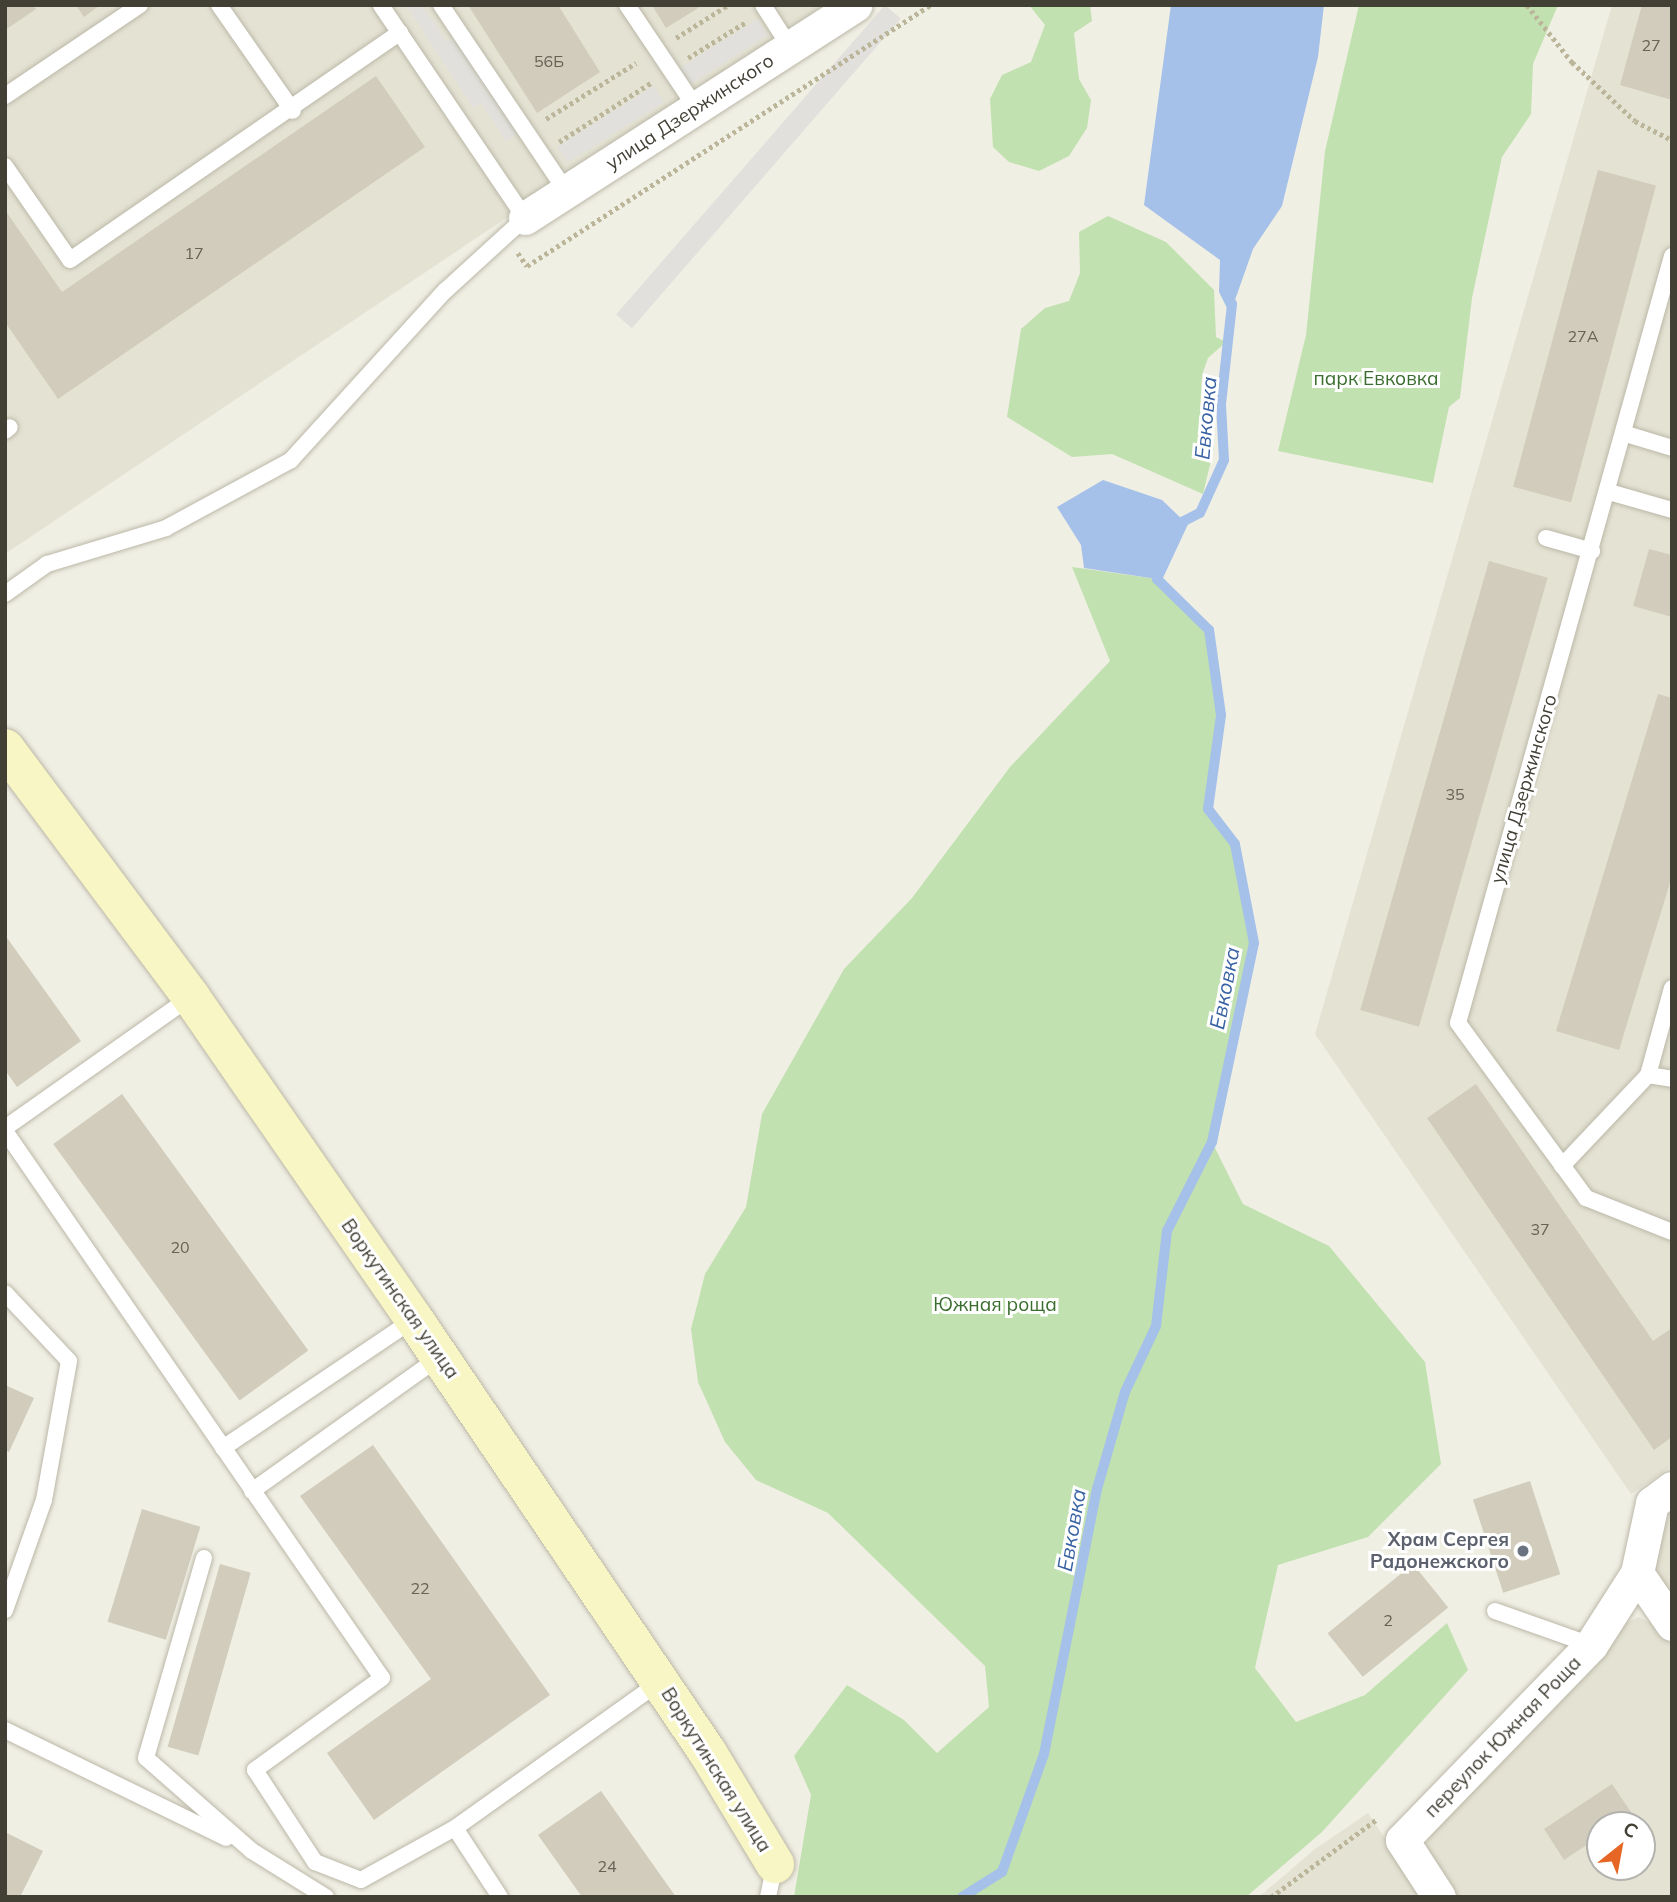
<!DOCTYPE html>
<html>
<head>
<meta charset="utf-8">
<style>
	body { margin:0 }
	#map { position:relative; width:1677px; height:1902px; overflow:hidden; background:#f0efe4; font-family:Mulish,sans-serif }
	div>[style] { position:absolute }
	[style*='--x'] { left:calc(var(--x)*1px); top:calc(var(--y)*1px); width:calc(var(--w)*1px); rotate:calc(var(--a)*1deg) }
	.residential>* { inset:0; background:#e4e2d3 }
	.green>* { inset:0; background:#c2e1b0 }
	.parking>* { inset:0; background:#e1e0dc; transform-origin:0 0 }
	.water>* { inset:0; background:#a5c0e9 }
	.stream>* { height:10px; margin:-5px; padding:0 5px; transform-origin:5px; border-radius:5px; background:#a5c0e9 }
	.building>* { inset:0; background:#d1ccbb; transform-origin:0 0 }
	.path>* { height:4.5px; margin-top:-2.25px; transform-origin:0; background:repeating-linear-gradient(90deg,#bbb69a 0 3.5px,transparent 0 7px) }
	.roads { filter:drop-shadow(0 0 2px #bbb8a8) drop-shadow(0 0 2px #bbb8a8) }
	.lane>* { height:16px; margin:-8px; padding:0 8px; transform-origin:8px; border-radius:8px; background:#fff }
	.street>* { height:33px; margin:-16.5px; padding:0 16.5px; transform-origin:16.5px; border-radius:16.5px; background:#fff }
	.secondary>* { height:38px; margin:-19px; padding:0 19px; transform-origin:19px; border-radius:19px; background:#f9f6c5 }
	.dots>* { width:19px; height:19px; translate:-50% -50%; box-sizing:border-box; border:4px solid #fff; border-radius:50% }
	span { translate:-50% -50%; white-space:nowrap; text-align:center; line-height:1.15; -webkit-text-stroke:6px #fff; paint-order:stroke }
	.number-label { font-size:16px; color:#666256 }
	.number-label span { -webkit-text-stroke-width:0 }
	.street-label { font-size:19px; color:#423f35 }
	.park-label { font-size:19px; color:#3a6e2e }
	.worship-label { font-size:19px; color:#5b616d; font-weight:700 }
	.right { translate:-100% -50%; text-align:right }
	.water-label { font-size:21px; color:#3862a3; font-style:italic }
	.frame { position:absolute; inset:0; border:7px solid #423f35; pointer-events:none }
	.north { position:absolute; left:1586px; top:1811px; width:70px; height:70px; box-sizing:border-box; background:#fff; border:2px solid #b3b2ae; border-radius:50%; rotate:31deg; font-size:19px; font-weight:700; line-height:28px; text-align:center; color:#423f35 }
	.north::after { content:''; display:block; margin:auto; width:24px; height:32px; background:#e66725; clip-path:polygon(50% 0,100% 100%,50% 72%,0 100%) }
</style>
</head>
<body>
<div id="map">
	<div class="residential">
		<div style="clip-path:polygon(5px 5px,824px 5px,5px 554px)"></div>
		<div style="clip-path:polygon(1612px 5px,1672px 5px,1672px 1466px,1631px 1494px,1315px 1034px)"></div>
		<div style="clip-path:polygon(1672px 1510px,1672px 1605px,1648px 1570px,1663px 1516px)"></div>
		<div style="clip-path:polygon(evenodd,1639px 1617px,1658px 1627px,1672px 1646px,1672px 1897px,1454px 1897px,1426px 1852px,1429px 1833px,1621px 1625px,1639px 1617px,1600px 1825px,1642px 1825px,1642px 1867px,1600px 1867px,1600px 1825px)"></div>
		<div style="clip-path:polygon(1368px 1813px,1424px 1897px,1259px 1897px,1315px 1849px)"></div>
	</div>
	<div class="green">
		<div style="clip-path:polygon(1029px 5px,1090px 5px,1092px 21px,1074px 33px,1079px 79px,1091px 100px,1087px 128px,1069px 156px,1039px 171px,1009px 162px,993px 147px,990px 99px,1002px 75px,1031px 62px,1045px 25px)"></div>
		<div style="clip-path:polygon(1359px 5px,1558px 5px,1533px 64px,1531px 114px,1502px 157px,1472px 298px,1460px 398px,1449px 407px,1433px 483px,1278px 451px,1306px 335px,1325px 151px)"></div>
		<div style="clip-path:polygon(1108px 216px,1166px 242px,1214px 290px,1216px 337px,1226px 342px,1208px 358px,1202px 375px,1200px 412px,1214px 448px,1203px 494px,1112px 454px,1072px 457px,1007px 417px,1021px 329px,1045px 308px,1069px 301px,1080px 273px,1079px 232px)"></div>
		<div style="clip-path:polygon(1072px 567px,1157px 579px,1209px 630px,1221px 715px,1208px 809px,1235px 844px,1254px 943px,1212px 1142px,1243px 1204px,1329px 1246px,1425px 1362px,1441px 1464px,1368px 1537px,1278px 1565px,1255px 1668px,1296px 1722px,1365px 1695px,1447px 1623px,1468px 1670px,1322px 1832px,1246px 1897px,794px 1897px,811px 1795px,794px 1756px,847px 1685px,904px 1720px,937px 1753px,989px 1707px,985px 1666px,828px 1513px,756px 1480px,725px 1442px,698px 1382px,691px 1329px,705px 1274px,746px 1207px,762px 1114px,844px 969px,912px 898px,1010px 767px,1110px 661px)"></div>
	</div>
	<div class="parking">
		<div style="clip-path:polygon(406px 5px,422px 5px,447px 42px,455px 37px,518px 133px,506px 141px,481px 103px,473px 108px)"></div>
		<div style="left:885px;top:5px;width:21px;height:410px;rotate:41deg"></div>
		<div style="left:758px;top:19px;width:19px;height:94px;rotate:58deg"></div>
		<div style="left:654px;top:86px;width:19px;height:114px;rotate:58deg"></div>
	</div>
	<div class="water">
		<div style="clip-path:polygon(1171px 5px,1324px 5px,1318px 57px,1282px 206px,1253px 249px,1230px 314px,1219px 292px,1220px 260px,1144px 205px)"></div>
		<div style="clip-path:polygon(1103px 480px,1162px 500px,1184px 521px,1157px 579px,1084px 568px,1081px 545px,1057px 507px)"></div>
	</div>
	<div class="stream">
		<div style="--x:962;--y:1897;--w:47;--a:-32"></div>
		<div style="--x:1002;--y:1872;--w:125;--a:-70.4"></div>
		<div style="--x:1044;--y:1754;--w:270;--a:-78.7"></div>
		<div style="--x:1097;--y:1489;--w:101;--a:-73.9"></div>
		<div style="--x:1125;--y:1392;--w:73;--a:-64.8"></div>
		<div style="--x:1156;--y:1326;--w:96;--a:-83.4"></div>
		<div style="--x:1167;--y:1231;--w:100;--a:-63.2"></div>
		<div style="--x:1212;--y:1142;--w:203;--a:-78.1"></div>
		<div style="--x:1254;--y:943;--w:101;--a:-100.9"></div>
		<div style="--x:1235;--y:844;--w:44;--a:-127.6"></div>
		<div style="--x:1208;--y:809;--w:95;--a:-82.1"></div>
		<div style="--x:1221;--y:715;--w:86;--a:-98"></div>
		<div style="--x:1209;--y:630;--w:73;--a:-135.6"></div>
		<div style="--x:1157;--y:579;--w:64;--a:-65"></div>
		<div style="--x:1184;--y:521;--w:18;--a:-27"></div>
		<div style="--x:1200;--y:513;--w:58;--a:-65.6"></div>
		<div style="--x:1224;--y:460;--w:56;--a:-93.1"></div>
		<div style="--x:1221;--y:404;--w:101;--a:-83.7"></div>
	</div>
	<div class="building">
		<div style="clip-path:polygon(5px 5px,33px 5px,36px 9px,5px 30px)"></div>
		<div style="clip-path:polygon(76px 5px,100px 5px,84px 17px)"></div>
		<div style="clip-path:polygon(468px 5px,558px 5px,600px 72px,537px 113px)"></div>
		<div style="clip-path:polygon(652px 5px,703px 5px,666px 28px)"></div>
		<div style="clip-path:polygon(1642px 5px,1672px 5px,1672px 100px,1620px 85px)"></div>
		<div style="clip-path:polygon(376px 76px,425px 147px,58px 399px,5px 322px,5px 210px,62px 292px)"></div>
		<div style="left:1598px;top:170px;width:60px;height:328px;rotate:15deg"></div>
		<div style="clip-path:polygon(1649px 549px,1672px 555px,1672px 617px,1633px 606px)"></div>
		<div style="left:1489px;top:561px;width:61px;height:467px;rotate:16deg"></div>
		<div style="clip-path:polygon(1658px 694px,1672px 698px,1672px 876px,1619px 1050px,1556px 1031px)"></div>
		<div style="clip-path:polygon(5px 935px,81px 1041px,17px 1087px,5px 1070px)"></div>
		<div style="clip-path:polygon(1476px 1084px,1653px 1341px,1672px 1328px,1672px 1437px,1654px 1450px,1427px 1118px)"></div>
		<div style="left:122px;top:1094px;width:317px;height:85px;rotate:54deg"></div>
		<div style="clip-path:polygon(5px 1385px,34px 1398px,9px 1452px,5px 1450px)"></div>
		<div style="clip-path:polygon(373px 1445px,550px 1695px,374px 1820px,327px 1753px,431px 1679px,300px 1496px)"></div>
		<div style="left:1530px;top:1481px;width:98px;height:60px;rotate:72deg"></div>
		<div style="left:142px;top:1509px;width:61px;height:118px;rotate:17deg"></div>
		<div style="left:220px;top:1564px;width:32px;height:190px;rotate:16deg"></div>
		<div style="left:1413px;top:1564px;width:56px;height:110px;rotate:51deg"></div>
		<div style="clip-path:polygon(1612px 1784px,1633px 1815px,1617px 1825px,1600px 1825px,1600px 1836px,1564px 1860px,1544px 1829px)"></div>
		<div style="clip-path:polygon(601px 1791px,676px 1897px,582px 1897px,538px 1835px)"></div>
		<div style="clip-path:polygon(5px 1832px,43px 1851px,20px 1897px,5px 1897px)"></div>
	</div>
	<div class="path">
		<div style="--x:1527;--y:5;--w:73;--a:51.7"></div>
		<div style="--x:1572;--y:62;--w:86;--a:43.1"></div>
		<div style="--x:1635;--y:121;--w:42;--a:27.2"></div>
		<div style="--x:676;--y:38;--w:62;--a:-32.4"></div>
		<div style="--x:688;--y:58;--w:68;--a:-31.8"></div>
		<div style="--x:546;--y:119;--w:106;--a:-31.9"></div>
		<div style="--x:559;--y:142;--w:111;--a:-32.8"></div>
		<div style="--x:518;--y:253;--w:16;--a:55"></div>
		<div style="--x:527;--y:266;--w:481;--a:-32.9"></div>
		<div style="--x:1271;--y:1897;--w:130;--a:-36.3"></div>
	</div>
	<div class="roads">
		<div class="lane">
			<div style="--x:219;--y:5;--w:129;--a:55.1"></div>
			<div style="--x:441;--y:5;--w:224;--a:56.1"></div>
			<div style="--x:627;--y:5;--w:125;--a:56.1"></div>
			<div style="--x:763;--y:5;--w:50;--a:57.3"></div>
			<div style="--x:5;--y:96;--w:163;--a:-34"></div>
			<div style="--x:5;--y:166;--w:114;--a:55.3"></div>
			<div style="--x:70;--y:260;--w:401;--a:-34.6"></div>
			<div style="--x:1672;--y:256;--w:796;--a:105.59"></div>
			<div style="--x:1458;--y:1023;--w:217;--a:53.8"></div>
			<div style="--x:1586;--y:1198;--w:92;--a:21.6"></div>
			<div style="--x:5;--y:431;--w:6;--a:-39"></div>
			<div style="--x:1626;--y:434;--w:48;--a:16.9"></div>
			<div style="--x:1609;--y:492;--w:66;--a:15.9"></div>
			<div style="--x:1546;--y:538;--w:48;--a:15.8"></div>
			<div style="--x:5;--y:594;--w:52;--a:-35.5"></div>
			<div style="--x:47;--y:564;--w:124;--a:-16.8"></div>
			<div style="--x:166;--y:528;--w:142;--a:-28.5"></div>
			<div style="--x:291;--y:460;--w:229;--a:-47.7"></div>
			<div style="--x:445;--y:291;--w:108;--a:-42.4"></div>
			<div style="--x:525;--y:218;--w:257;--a:-124.1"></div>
			<div style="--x:1648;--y:1075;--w:24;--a:9"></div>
			<div style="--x:5;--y:1128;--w:228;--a:-35.2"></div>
			<div style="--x:5;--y:1131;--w:664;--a:55.42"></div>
			<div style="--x:382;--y:1678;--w:157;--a:144.1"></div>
			<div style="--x:255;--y:1770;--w:110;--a:56.9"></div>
			<div style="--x:315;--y:1862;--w:49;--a:21.4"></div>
			<div style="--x:361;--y:1880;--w:107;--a:-29"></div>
			<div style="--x:1562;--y:1166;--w:125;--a:-46.6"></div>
			<div style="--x:1648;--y:1075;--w:90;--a:-74.6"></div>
			<div style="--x:5;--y:1293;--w:93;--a:46.7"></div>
			<div style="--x:69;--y:1361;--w:141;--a:100.2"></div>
			<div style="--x:44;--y:1500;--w:117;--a:109.5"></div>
			<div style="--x:223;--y:1448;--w:230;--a:-34"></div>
			<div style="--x:252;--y:1491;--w:231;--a:-35.5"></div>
			<div style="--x:204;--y:1558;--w:208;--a:106.2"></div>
			<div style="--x:146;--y:1758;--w:141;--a:41.3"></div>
			<div style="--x:252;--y:1851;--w:87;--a:31.9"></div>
			<div style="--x:1495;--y:1611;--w:102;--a:19.5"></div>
			<div style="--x:5;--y:1730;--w:246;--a:26"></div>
			<div style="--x:500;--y:1897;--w:82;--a:-123.1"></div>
			<div style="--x:455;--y:1828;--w:252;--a:-35.5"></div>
			<div style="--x:768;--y:1897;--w:34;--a:-78"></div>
		</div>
		<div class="street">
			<div style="--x:525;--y:218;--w:393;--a:-32.8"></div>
			<div style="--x:1637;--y:1573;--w:62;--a:55.5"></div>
			<div style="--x:1439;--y:1897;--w:68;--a:-123"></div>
			<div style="--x:1402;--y:1840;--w:272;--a:-45.9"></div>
			<div style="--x:1591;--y:1645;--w:85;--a:-57.4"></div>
			<div style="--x:1637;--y:1573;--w:72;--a:-77.9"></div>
			<div style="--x:1652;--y:1503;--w:25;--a:-37"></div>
		</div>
		<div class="secondary">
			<div style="--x:5;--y:748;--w:311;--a:53.2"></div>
			<div style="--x:191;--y:997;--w:392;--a:55.3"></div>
			<div style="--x:414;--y:1319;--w:524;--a:55.89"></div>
			<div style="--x:708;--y:1753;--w:130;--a:58.9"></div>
		</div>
	</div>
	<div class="dots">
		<div style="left:1523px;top:1551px;background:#6b7280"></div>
	</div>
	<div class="number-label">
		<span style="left:1651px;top:45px">27</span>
		<span style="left:549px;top:61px">56Б</span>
		<span style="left:194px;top:253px">17</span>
		<span style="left:1583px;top:336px">27А</span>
		<span style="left:1455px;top:794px">35</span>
		<span style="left:1540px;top:1229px">37</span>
		<span style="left:180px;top:1247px">20</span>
		<span style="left:420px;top:1588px">22</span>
		<span style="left:1388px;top:1620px">2</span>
		<span style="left:607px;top:1866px">24</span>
	</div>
	<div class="street-label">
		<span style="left:690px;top:112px;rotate:-33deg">улица Дзержинского</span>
		<span style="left:1524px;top:789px;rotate:-74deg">улица Дзержинского</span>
		<span style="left:400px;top:1299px;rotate:55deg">Воркутинская улица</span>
		<span style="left:1503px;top:1737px;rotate:-46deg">переулок Южная Роща</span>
		<span style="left:716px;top:1770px;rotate:58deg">Воркутинская улица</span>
	</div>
	<div class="park-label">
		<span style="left:1376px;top:379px">парк Евковка</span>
		<span style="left:995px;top:1305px">Южная роща</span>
	</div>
	<div class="worship-label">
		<span class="right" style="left:1509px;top:1551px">Храм Сергея<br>Радонежского</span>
	</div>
	<div class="water-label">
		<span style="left:1205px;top:418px;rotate:-85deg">Евковка</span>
		<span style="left:1224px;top:988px;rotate:-79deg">Евковка</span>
		<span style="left:1071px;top:1530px;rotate:-80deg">Евковка</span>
	</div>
	<div class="frame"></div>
	<div class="north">С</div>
</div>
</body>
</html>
